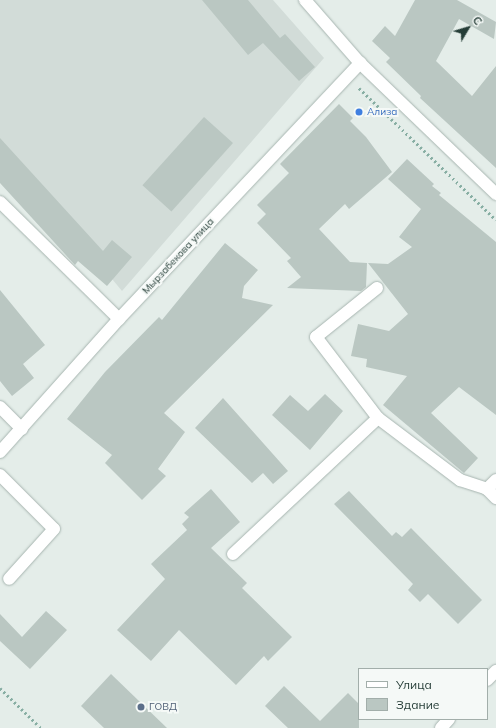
<!DOCTYPE html>
<html>
<head>
<meta charset="utf-8">
<style>
	body { margin:0 }
	#map { position:relative; width:496px; height:728px; overflow:hidden; background:#e4ede9; font-family:Mulish,sans-serif }
	div>[style] { position:absolute }
	[style*='--x'] { left:calc(var(--x)*1px); top:calc(var(--y)*1px); width:calc(var(--w)*1px); rotate:calc(var(--a)*1deg) }
	.built>* { inset:0; background:#d2dcd8 }
	.building>* { inset:0; background:#bac7c2; transform-origin:0 0 }
	.path>* { height:2.5px; margin-top:-1.25px; transform-origin:0; background:repeating-linear-gradient(90deg,#87aea3 0 2px,transparent 0 5px) }
	.roads { filter:drop-shadow(0 0 1px #a7b5b0) drop-shadow(0 0 1px #a7b5b0) }
	.minor>* { height:12px; margin:-6px; padding:0 6px; transform-origin:6px; border-radius:6px; background:#fff }
	.dots>* { width:11px; height:11px; translate:-50% -50%; box-sizing:border-box; border:2px solid #f5f9f7; border-radius:50% }
	span { translate:-50% -50%; white-space:nowrap; text-align:center; line-height:1.15; -webkit-text-stroke:4px #f5f9f7; paint-order:stroke }
	.shop-label { font-size:10px; color:#366cbe }
	.left { translate:0 -50%; text-align:left }
	.street-label { font-size:10px; color:#253d37 }
	.service-label { font-size:10px; color:#4e5e75 }
	.legend { position:absolute; left:358px; top:668px; width:130px; height:52px; box-sizing:border-box; background:#f5f9f7; border:1px solid #a2aeaa; margin:0; padding:5px 7px; list-style:none; font-size:12px; color:#253d37 }
	.legend li { display:flex; align-items:center; gap:8px; height:20px }
	.legend b { width:20px; border:1px solid #a2aeaa }
	.north { position:absolute; left:448px; top:8px; width:40px; height:40px; -webkit-text-stroke:3px #f5f9f7; paint-order:stroke; rotate:52deg; font-size:11px; font-weight:700; line-height:16px; text-align:center; color:#253d37 }
	.north::after { content:''; display:block; margin:auto; width:14px; height:18px; background:#253d37; clip-path:polygon(50% 0,100% 100%,50% 72%,0 100%) }
</style>
</head>
<body>
<div id="map">
	<div class="built">
		<div style="clip-path:polygon(0 0,273px 0,324px 58px,122px 291px,0 143px)"></div>
	</div>
	<div class="building">
		<div style="clip-path:polygon(202px 0,248px 0,280px 38px,285px 34px,315px 67px,299px 81px,263px 43px,248px 55px)"></div>
		<div style="clip-path:polygon(415px 0,457px 0,496px 22px,494px 39px,459px 19px,436px 61px,472px 96px,496px 66px,496px 168px,420px 98px,421px 96px,386px 62px,390px 58px,372px 41px,385px 26px,395px 36px)"></div>
		<div style="clip-path:polygon(339px 104px,353px 118px,350px 121px,366px 137px,392px 172px,349px 209px,345px 204px,319px 229px,350px 262px,367px 263px,366px 287px,361px 291px,287px 288px,301px 277px,287px 261px,291px 258px,257px 223px,266px 214px,257px 205px,289px 173px,280px 164px)"></div>
		<div style="left:204px;top:117px;width:39px;height:92px;rotate:42deg"></div>
		<div style="clip-path:polygon(0 138px,103px 251px,112px 240px,132px 257px,107px 286px,78px 261px,75px 265px,0 183px)"></div>
		<div style="clip-path:polygon(407px 159px,434px 184px,432px 186px,441px 193px,439px 195px,496px 242px,496px 415px,459px 387px,431px 413px,478px 458px,464px 473px,383px 405px,407px 376px,366px 367px,367px 359px,351px 356px,358px 324px,389px 331px,408px 314px,368px 263px,388px 264px,412px 247px,399px 237px,421px 209px,388px 179px)"></div>
		<div style="clip-path:polygon(225px 243px,258px 270px,244px 286px,242px 298px,273px 305px,164px 413px,185px 432px,158px 469px,166px 476px,142px 500px,105px 463px,112px 455px,67px 419px,105px 372px,159px 317px,162px 320px)"></div>
		<div style="clip-path:polygon(0 290px,45px 345px,23px 364px,34px 378px,12px 396px,0 381px)"></div>
		<div style="clip-path:polygon(325px 394px,343px 411px,310px 450px,272px 415px,290px 395px,308px 411px)"></div>
		<div style="clip-path:polygon(223px 398px,288px 471px,273px 484px,263px 473px,252px 483px,195px 428px)"></div>
		<div style="clip-path:polygon(211px 489px,240px 522px,211px 548px,247px 583px,242px 588px,292px 637px,268px 661px,264px 656px,236px 685px,179px 630px,151px 661px,117px 630px,165px 579px,151px 564px,187px 530px,182px 524px,189px 517px,184px 513px)"></div>
		<div style="clip-path:polygon(349px 491px,392px 536px,396px 532px,402px 537px,411px 528px,482px 600px,458px 624px,428px 594px,420px 602px,408px 590px,413px 584px,334px 504px)"></div>
		<div style="clip-path:polygon(46px 611px,67px 630px,30px 669px,0 641px,0 614px,22px 637px)"></div>
		<div style="clip-path:polygon(111px 674px,167px 728px,104px 728px,81px 706px)"></div>
		<div style="clip-path:polygon(284px 686px,320px 721px,348px 693px,359px 704px,359px 728px,288px 728px,265px 706px)"></div>
	</div>
	<div class="path">
		<div style="--x:359;--y:88;--w:190;--a:43.9"></div>
		<div style="--x:0;--y:688;--w:57;--a:44.3"></div>
	</div>
	<div class="roads">
		<div class="minor">
			<div style="--x:305;--y:0;--w:84;--a:48.9"></div>
			<div style="--x:360;--y:63;--w:189;--a:43.9"></div>
			<div style="--x:0;--y:202;--w:167;--a:44.5"></div>
			<div style="--x:377;--y:288;--w:78;--a:141.2"></div>
			<div style="--x:316;--y:337;--w:102;--a:52.6"></div>
			<div style="--x:0;--y:407;--w:31;--a:45"></div>
			<div style="--x:0;--y:452;--w:178;--a:-48.2"></div>
			<div style="--x:119;--y:319;--w:352;--a:-46.7"></div>
			<div style="--x:0;--y:475;--w:76;--a:45"></div>
			<div style="--x:54;--y:529;--w:67;--a:132"></div>
			<div style="--x:496;--y:480;--w:13;--a:135"></div>
			<div style="--x:487;--y:489;--w:13;--a:45"></div>
			<div style="--x:233;--y:554;--w:199;--a:-43.2"></div>
			<div style="--x:378;--y:418;--w:103;--a:37.1"></div>
			<div style="--x:460;--y:480;--w:28;--a:18"></div>
			<div style="--x:487;--y:680;--w:13;--a:-45"></div>
			<div style="--x:441;--y:728;--w:12;--a:-48"></div>
		</div>
	</div>
	<div class="dots">
		<div style="left:359px;top:112px;background:#3f7fe0"></div>
		<div style="left:141px;top:707px;background:#5c6f8a"></div>
	</div>
	<div class="shop-label">
		<span class="left" style="left:367px;top:112px">Ализа</span>
	</div>
	<div class="street-label">
		<span style="left:178px;top:256px;rotate:-47deg">Мырзабекова улица</span>
	</div>
	<div class="service-label">
		<span class="left" style="left:149px;top:707px">ГОВД</span>
	</div>
	<ul class="legend">
	<li><b style="height:5px;background:#fff"></b>Улица</li>
	<li><b style="height:11px;background:#bac7c2"></b>Здание</li>
	</ul>
	<div class="north">С</div>
</div>
</body>
</html>
